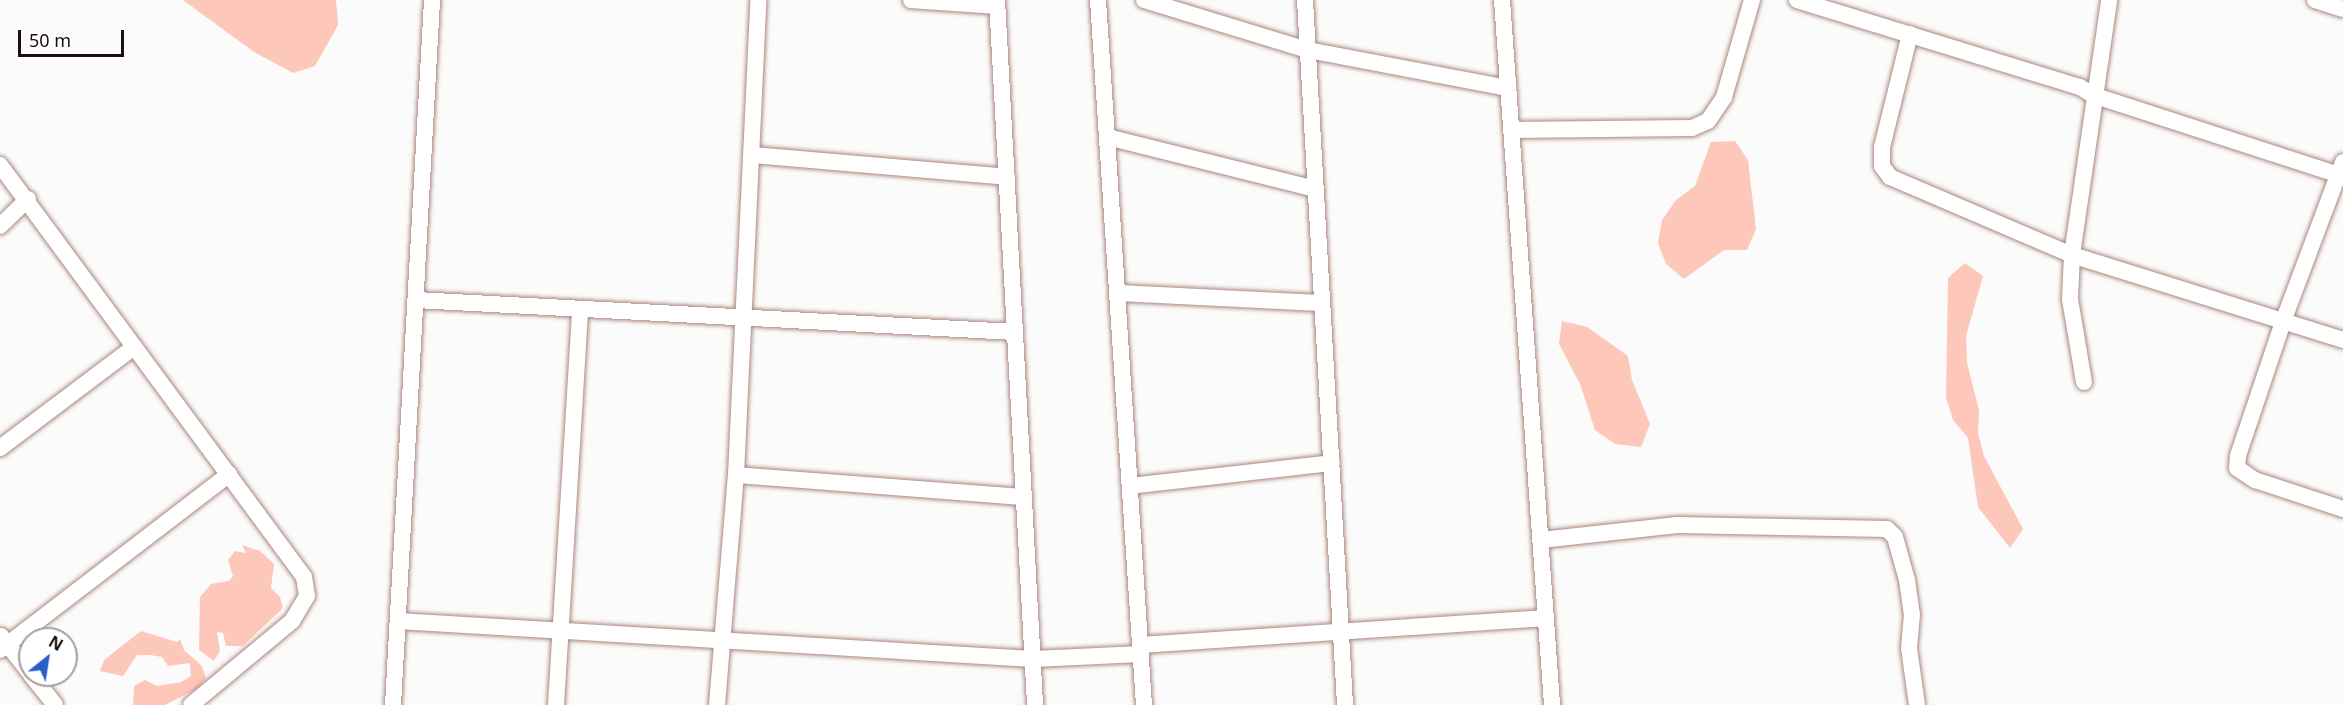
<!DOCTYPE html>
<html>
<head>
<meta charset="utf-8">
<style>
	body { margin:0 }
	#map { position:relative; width:2343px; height:705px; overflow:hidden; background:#fbfbfb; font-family:"Noto Sans",sans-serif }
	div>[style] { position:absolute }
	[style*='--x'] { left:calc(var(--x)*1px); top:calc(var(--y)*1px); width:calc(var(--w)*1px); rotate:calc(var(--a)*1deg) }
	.green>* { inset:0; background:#fdc7b9 }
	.roads { filter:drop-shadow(0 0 2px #ab867c) drop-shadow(0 0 2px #ab867c) }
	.street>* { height:16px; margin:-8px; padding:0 8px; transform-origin:8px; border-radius:8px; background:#fff }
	span { translate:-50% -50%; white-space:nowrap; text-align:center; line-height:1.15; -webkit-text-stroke:4.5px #fff; paint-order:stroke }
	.north { position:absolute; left:18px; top:627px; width:60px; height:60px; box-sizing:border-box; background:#fff; border:2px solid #a49f9e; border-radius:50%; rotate:30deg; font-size:16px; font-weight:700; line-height:24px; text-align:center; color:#1c0f0c }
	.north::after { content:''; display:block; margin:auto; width:21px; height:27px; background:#2b5cca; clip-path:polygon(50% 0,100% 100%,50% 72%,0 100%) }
	.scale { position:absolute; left:18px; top:30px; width:106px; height:27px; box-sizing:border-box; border:3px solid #1c0f0c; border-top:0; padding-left:8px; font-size:18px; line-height:21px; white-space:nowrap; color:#1c0f0c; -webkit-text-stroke:4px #fff; paint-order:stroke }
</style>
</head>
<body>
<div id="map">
	<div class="green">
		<div style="clip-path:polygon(183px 0,336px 0,338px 25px,315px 66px,293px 73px,254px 52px)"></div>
		<div style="clip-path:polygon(1735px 141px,1748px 160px,1756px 229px,1747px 250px,1724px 250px,1684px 279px,1666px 264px,1658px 243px,1662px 220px,1676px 200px,1695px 186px,1711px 142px)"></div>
		<div style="clip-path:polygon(1965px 263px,1983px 276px,1966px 336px,1967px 363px,1979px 410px,1978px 433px,1984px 456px,2023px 529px,2010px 548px,1978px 507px,1968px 438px,1953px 420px,1946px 397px,1948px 278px)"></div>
		<div style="clip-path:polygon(1562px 321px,1587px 327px,1628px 356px,1632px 380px,1650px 424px,1641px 447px,1615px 444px,1595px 430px,1580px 384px,1559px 344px)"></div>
		<div style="clip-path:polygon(242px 545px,260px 551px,274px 564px,271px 588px,280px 597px,283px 608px,243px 646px,226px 646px,223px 633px,217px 632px,220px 651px,214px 661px,199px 650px,200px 597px,211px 584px,229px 581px,233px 576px,228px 560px,235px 551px,246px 553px)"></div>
		<div style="clip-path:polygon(141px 631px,177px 642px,180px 639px,184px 650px,202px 666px,206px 678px,198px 688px,165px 705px,133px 705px,134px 686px,145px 680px,157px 686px,181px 682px,191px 676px,190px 663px,168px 666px,162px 657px,150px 655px,137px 655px,123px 676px,100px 671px,104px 660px)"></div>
	</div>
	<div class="roads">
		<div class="street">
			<div style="--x:911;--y:0;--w:86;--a:4"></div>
			<div style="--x:997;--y:0;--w:706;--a:86.91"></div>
			<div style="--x:1098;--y:0;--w:706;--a:86.27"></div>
			<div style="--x:1144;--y:0;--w:171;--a:17"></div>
			<div style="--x:1308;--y:50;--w:204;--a:10.8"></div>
			<div style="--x:1305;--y:0;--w:706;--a:86.75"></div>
			<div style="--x:1502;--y:0;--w:707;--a:85.94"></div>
			<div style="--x:1797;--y:0;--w:296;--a:17.1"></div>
			<div style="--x:2080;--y:87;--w:15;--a:32"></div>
			<div style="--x:2093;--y:95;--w:263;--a:18"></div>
			<div style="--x:2315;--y:0;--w:29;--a:18"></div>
			<div style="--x:1910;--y:34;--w:116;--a:103.9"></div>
			<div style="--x:1882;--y:147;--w:19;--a:90"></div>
			<div style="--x:1882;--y:166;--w:14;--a:54"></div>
			<div style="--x:1890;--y:177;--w:198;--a:23.2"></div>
			<div style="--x:2072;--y:255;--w:284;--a:17.4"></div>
			<div style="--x:1511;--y:130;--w:181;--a:-0.6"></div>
			<div style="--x:1692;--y:128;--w:17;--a:-24"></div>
			<div style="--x:1708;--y:121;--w:29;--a:-56"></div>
			<div style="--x:1724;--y:97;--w:101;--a:-73.9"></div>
			<div style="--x:1107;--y:137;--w:215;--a:14"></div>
			<div style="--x:752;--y:155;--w:256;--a:4.9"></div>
			<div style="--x:2343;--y:162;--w:168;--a:110.6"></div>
			<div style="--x:2284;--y:319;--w:145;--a:108.6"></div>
			<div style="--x:2238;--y:456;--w:12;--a:95"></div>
			<div style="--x:2237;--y:468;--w:22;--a:34"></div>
			<div style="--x:2255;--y:480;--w:93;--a:18.2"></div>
			<div style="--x:0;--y:165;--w:512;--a:53.58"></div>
			<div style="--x:304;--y:577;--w:19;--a:81"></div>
			<div style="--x:307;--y:596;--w:29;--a:121"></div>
			<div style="--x:292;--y:621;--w:131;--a:140.3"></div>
			<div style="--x:0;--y:226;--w:39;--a:-44"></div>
			<div style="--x:1117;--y:293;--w:205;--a:2.8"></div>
			<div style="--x:416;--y:300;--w:600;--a:3.06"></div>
			<div style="--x:2084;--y:382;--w:84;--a:-99.6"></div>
			<div style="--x:2070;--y:299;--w:44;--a:-87.4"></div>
			<div style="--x:2072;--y:255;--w:258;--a:-81.7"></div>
			<div style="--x:0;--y:448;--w:168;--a:-37"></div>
			<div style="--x:736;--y:475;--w:289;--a:4.4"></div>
			<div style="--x:1130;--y:486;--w:203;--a:-6.5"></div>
			<div style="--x:1541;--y:540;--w:137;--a:-6.3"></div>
			<div style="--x:1677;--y:525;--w:210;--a:1.1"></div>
			<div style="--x:1887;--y:529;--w:11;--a:45"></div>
			<div style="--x:1895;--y:537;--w:45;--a:74.4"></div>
			<div style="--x:1907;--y:580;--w:34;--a:82"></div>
			<div style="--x:1912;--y:614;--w:34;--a:95"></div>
			<div style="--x:1909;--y:648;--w:58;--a:82"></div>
			<div style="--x:398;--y:621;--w:636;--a:3.42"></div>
			<div style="--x:1033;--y:659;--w:108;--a:-2.7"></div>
			<div style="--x:1;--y:636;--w:47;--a:51.9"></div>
			<div style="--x:1140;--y:645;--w:407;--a:-3.8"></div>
			<div style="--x:0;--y:650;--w:289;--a:-37.5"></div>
			<div style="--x:31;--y:675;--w:38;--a:51"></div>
			<div style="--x:393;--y:705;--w:706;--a:-86.83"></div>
			<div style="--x:556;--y:705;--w:397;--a:-86.5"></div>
			<div style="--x:717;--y:705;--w:231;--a:-85.3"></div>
			<div style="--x:736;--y:475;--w:476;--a:-87.3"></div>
		</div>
	</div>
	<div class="north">N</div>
	<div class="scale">50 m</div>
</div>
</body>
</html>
